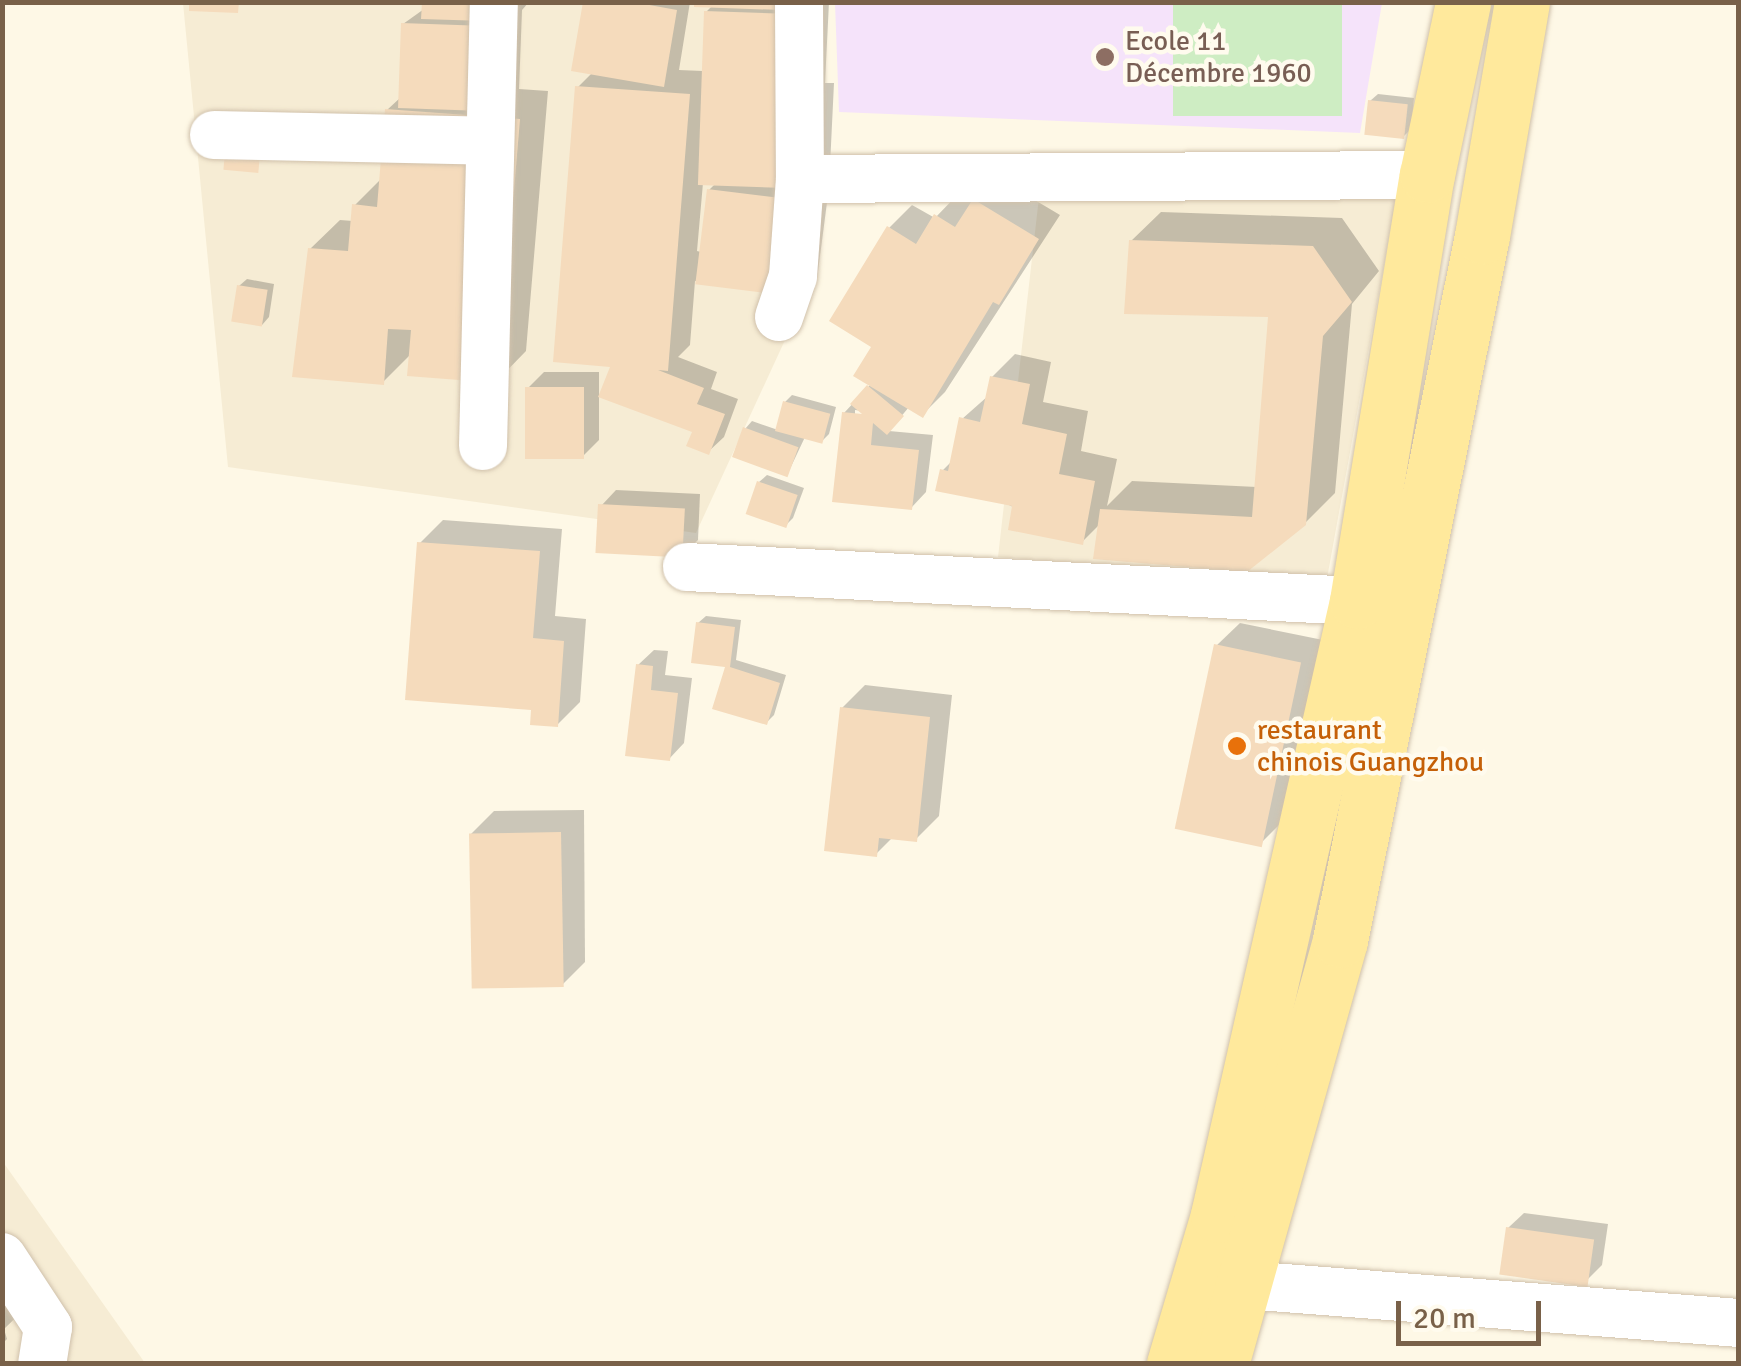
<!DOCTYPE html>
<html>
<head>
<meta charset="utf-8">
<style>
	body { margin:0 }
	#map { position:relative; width:1741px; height:1366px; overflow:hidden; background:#fef8e6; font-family:Signika,sans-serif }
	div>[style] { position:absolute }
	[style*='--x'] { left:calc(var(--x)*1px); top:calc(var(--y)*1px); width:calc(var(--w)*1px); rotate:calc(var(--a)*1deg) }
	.residential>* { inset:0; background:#f6ecd4 }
	.education>* { inset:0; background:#f5e3fa }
	.green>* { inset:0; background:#ceedc3; transform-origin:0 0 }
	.shadow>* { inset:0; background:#0003 }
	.building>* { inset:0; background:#f5dbbc; transform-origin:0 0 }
	.roads { filter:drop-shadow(0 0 2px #d0c1ab) drop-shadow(0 0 2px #d0c1ab) }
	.minor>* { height:48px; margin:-24px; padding:0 24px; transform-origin:24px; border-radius:24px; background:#fff }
	.major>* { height:55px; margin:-27.5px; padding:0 27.5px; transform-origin:27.5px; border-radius:27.5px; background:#ffe99c }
	.dots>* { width:28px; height:28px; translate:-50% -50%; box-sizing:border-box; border:5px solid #fffbee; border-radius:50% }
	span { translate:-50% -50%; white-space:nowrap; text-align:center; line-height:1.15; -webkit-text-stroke:9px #fffbee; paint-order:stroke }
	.education-label { font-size:28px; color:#785e54 }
	.left { translate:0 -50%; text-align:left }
	.food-label { font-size:28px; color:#c56008 }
	.frame { position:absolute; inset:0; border:5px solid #796149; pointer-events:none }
	.scale { position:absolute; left:1396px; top:1301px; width:145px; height:45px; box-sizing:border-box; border:5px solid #796149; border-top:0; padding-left:12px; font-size:30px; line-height:35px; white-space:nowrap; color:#796149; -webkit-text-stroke:8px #fffbee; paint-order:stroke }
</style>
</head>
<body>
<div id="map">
	<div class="residential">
		<div style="clip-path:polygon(183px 3px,808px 3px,791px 327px,696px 533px,228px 467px)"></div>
		<div style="clip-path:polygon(1039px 197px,1396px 199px,1326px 584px,998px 557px)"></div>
		<div style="clip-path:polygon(3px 1162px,145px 1363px,3px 1363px)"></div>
	</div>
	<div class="education">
		<div style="clip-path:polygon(835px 3px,1382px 3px,1360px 133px,839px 112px)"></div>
	</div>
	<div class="green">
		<div style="left:1173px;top:3px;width:169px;height:113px"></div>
	</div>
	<div class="shadow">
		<div style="clip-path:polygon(425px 2px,529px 2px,522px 10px,519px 89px,548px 91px,526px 351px,497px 381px,412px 353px,383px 382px,310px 249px,340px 220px,353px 221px,355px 205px,382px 178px,387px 110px,401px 97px,403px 24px,424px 9px)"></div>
		<div style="clip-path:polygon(evenodd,585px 2px,690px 2px,679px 70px,703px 71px,706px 12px,712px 6px,696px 2px,829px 2px,825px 83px,834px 83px,829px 187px,817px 279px,801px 295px,695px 281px,690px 345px,678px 357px,717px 372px,711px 389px,738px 399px,724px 437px,708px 452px,695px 430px,613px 364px,578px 87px,593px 72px,585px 2px,703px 183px,716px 183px,709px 190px,701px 252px,697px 251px,703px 183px)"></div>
		<div style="clip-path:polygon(1378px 94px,1414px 98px,1411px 129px,1404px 136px,1370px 101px)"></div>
		<div style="clip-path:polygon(evenodd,998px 178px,1060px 215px,945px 392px,922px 415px,909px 407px,889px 431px,933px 435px,926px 492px,911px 508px,844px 413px,871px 384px,889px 228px,912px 205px,935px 218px,959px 193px,998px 178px,855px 410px,887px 414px,855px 415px,855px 410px)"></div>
		<div style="clip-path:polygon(1161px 212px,1342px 218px,1379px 271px,1352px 304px,1335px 493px,1305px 523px,1101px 523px,1082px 542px,942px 471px,953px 460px,962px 419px,988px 396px,992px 377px,1015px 354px,1051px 362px,1043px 402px,1088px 411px,1081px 451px,1117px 459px,1107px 506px,1132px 481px,1257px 487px,1270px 314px,1131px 241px)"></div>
		<div style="clip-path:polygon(247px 279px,274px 284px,269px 317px,262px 325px,239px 286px)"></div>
		<div style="clip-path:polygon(544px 372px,599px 372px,599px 440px,583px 456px,528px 388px)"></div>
		<div style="clip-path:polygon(792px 395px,836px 407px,829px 434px,822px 441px,805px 437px,788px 473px,745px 429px,752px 421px,778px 430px,785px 402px)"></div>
		<div style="clip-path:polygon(767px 475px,804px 488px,793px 518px,786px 525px,759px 482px)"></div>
		<div style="clip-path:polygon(616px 490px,700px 494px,698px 540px,682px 555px,601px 506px)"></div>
		<div style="clip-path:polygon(443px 520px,562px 529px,555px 616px,586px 619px,580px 702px,557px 725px,534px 707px,420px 543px)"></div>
		<div style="clip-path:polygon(706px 616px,741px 620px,736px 660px,786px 675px,774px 715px,766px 723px,698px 623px)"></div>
		<div style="clip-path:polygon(1240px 623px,1323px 640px,1282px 822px,1259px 845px,1216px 646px)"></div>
		<div style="clip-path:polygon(654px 650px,668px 651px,665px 675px,692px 678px,684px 743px,669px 759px,638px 665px)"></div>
		<div style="clip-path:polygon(865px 685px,952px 695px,939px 816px,916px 839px,893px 837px,876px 854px,842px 708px)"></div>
		<div style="clip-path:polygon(584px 810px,585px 962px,562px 985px,471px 834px,494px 811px)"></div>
		<div style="clip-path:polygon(1524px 1213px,1608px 1224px,1602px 1265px,1587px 1280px,1508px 1228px)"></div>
		<div style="clip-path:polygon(2px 1269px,32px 1302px,4px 1329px,7px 1339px,2px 1344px)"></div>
	</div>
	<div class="building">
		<div style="clip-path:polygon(189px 2px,239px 2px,238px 13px,189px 11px)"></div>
		<div style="clip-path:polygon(422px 2px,515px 2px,514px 22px,421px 19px)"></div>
		<div style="clip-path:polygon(583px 2px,633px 2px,677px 10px,664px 87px,571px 71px)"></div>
		<div style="clip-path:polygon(694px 2px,810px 2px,810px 11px,694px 7px)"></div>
		<div style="left:704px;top:11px;width:103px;height:174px;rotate:2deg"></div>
		<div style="left:401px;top:23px;width:106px;height:85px;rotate:2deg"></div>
		<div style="clip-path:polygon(575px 86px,690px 94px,668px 371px,658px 370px,704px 388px,697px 404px,725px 414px,709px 455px,686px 446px,692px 432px,598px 397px,610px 367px,553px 362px)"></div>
		<div style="left:1368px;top:100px;width:40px;height:35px;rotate:6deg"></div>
		<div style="clip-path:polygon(385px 109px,520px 119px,498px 383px,407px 376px,411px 330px,388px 329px,384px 385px,292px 377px,308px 248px,348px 251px,352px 204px,377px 207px)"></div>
		<div style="left:227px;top:129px;width:35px;height:41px;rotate:5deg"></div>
		<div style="left:707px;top:189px;width:109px;height:96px;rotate:7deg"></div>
		<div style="clip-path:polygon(973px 199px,1039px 239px,999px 305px,993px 302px,923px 418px,853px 376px,871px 347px,829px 321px,887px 226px,916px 244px,934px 214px,955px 227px)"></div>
		<div style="clip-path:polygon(1129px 240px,1313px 246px,1352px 302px,1323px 336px,1306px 525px,1247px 572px,1093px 559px,1100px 509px,1252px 517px,1268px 317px,1124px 314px)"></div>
		<div style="left:237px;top:285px;width:31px;height:37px;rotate:9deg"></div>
		<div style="clip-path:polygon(990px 376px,1030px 384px,1022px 424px,1067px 434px,1059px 474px,1095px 481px,1083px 545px,1008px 530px,1012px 506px,935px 491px,940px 469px,948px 471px,959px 417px,980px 422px)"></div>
		<div style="clip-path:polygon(867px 385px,904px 416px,887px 435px,873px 423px,871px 445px,919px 450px,912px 510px,832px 502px,842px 412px,862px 414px,850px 404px)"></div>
		<div style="left:525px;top:387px;width:59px;height:72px"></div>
		<div style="left:783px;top:401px;width:49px;height:31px;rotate:15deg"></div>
		<div style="left:743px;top:427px;width:59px;height:32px;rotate:20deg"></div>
		<div style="left:757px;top:481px;width:43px;height:35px;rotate:19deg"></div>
		<div style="left:598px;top:504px;width:87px;height:49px;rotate:3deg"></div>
		<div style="clip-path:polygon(417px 542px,540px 551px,533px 638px,564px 641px,558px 727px,530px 725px,531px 710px,405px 700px)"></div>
		<div style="clip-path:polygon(696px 622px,735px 627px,730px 667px,780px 683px,767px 725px,712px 709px,725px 667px,691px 663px)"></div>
		<div style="left:1214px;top:644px;width:89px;height:189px;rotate:12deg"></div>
		<div style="clip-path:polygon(636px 664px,653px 666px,651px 690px,678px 693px,670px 761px,625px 756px)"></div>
		<div style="clip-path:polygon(840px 707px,930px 717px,917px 842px,879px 838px,877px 857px,824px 851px)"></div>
		<div style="left:561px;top:832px;width:155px;height:92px;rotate:89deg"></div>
		<div style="left:1506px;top:1227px;width:89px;height:48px;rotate:8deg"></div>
	</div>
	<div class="roads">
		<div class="minor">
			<div style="--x:799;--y:2;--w:177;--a:89.7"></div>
			<div style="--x:800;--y:179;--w:627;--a:-0.37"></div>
			<div style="--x:214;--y:135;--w:275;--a:1.2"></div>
			<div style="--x:779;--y:317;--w:43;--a:-71.1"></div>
			<div style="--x:793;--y:276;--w:97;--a:-85.9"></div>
			<div style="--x:483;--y:446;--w:444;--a:-88.6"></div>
			<div style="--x:687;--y:567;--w:671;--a:2.91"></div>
			<div style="--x:2;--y:1257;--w:84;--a:56.7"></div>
			<div style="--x:48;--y:1327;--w:37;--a:99"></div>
			<div style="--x:1245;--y:1285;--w:494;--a:4.4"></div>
		</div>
		<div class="major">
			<div style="--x:1174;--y:1364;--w:155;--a:-73.5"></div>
			<div style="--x:1218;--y:1215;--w:630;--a:-77.24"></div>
			<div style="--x:1357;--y:601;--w:432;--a:-80.7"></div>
			<div style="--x:1427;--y:175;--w:177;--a:-78.2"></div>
			<div style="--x:1221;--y:1364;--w:440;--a:-74.3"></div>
			<div style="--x:1340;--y:940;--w:718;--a:-78.6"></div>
			<div style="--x:1482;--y:236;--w:237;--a:-80.3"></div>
		</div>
	</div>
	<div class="dots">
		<div style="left:1105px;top:57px;background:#8d6e63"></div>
		<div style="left:1237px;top:746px;background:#e8710a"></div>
	</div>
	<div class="education-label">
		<span class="left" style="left:1125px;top:57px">Ecole 11<br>Décembre 1960</span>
	</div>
	<div class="food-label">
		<span class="left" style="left:1257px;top:746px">restaurant<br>chinois Guangzhou</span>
	</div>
	<div class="frame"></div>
	<div class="scale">20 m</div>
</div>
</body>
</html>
